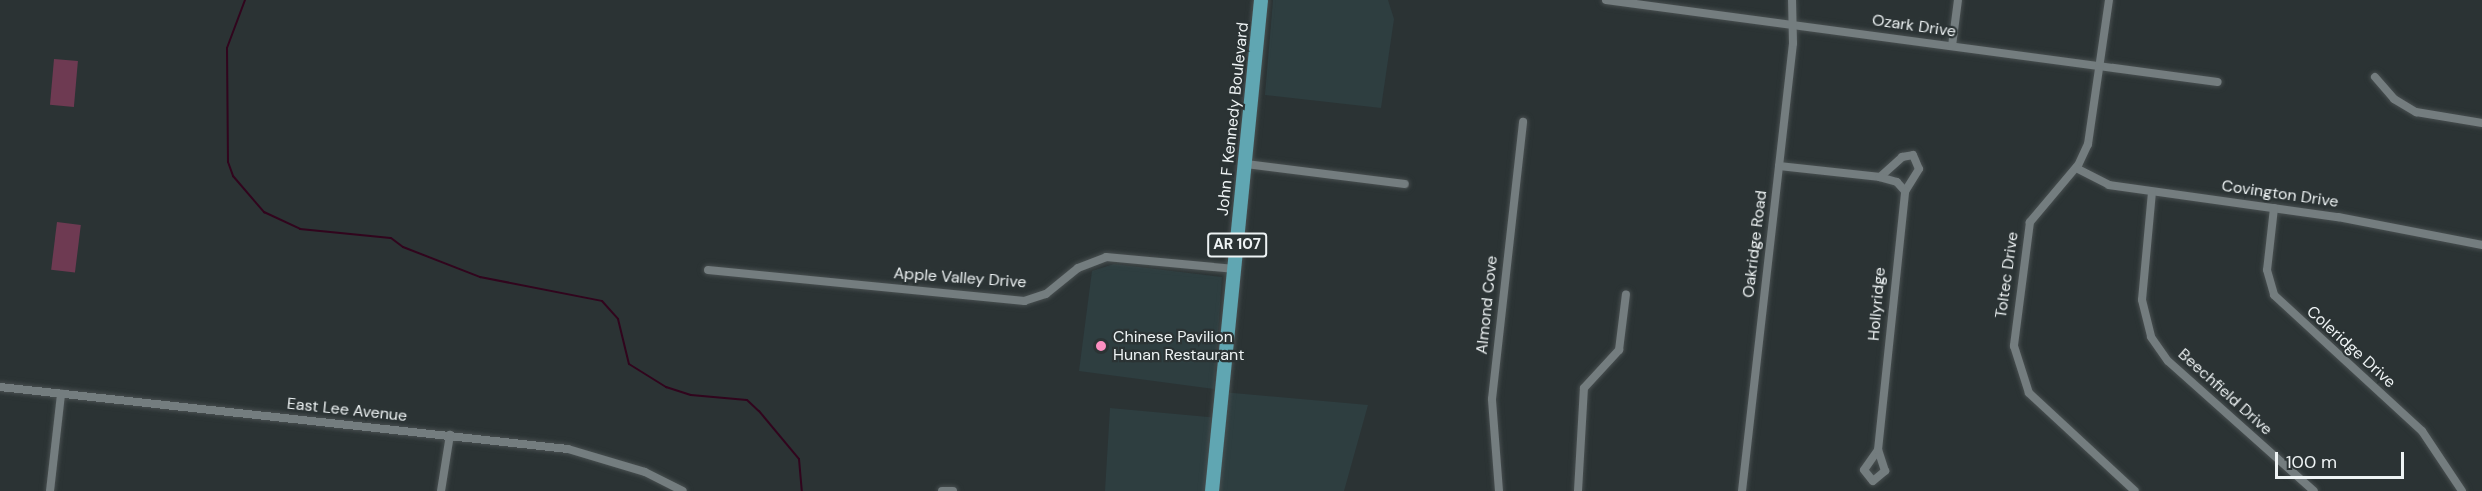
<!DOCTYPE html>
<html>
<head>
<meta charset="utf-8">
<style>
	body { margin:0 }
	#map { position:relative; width:2482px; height:491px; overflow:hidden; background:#2b3334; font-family:"DM Sans",sans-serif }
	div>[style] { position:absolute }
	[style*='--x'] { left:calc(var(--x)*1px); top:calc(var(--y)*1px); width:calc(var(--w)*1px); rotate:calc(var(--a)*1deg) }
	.built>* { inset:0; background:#2e3e40 }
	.green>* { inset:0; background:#6e3a52; transform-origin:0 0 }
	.stream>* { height:2px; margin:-1px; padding:0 1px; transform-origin:1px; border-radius:1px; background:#31051d }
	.roads { filter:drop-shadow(0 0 2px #484f50) drop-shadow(0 0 2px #484f50) }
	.minor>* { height:8px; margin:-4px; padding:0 4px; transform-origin:4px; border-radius:4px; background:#747d7f }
	.primary>* { height:14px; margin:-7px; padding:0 7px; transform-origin:7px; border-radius:7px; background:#60a6b2 }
	.dots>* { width:16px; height:16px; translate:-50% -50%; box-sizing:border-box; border:3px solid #2b3334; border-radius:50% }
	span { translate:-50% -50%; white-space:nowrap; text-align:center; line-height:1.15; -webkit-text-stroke:4.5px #2b3334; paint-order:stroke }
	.shield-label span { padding:2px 4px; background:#2b3334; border:2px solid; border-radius:4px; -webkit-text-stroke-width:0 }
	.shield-label { font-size:15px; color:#eef3f4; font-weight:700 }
	.street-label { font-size:16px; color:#eef3f4 }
	.poi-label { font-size:16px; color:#eef3f4 }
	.left { translate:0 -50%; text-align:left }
	.scale { position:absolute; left:2275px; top:452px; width:129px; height:27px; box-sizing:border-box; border:3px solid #eef3f4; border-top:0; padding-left:8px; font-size:18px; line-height:21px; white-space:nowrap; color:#eef3f4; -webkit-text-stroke:4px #2b3334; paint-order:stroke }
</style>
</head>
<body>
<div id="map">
	<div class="built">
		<div style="clip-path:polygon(1273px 0,1388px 0,1394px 19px,1381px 108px,1265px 95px)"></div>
		<div style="clip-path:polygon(1114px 264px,1222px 277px,1214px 389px,1079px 371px,1092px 271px)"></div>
		<div style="clip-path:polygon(1222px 392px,1368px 405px,1344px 491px,1105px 491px,1110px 408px,1219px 418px)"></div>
	</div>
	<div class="green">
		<div style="left:54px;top:59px;width:24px;height:46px;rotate:5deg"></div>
		<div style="left:57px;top:222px;width:24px;height:48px;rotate:7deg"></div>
	</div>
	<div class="stream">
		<div style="--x:245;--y:0;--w:51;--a:110.6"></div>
		<div style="--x:227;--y:48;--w:114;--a:89.5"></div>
		<div style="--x:228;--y:162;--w:15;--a:70"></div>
		<div style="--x:233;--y:176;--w:48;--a:49.3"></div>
		<div style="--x:264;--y:212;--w:40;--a:25"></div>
		<div style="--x:300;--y:229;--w:91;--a:5.6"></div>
		<div style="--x:391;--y:238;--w:15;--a:37"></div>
		<div style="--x:403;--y:247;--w:83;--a:21.3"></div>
		<div style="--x:480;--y:277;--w:124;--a:11.1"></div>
		<div style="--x:602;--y:301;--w:24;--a:48"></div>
		<div style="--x:618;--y:319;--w:46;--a:76.3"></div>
		<div style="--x:629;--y:364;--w:44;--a:31.9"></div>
		<div style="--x:666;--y:387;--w:26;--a:18"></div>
		<div style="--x:691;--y:395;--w:56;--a:5.1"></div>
		<div style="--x:747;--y:400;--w:16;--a:43"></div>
		<div style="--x:759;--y:411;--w:62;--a:50.2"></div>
		<div style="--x:799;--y:459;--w:32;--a:85"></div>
	</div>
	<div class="roads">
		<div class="minor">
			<div style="--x:1606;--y:0;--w:617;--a:7.63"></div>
			<div style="--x:2109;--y:0;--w:146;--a:98.3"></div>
			<div style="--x:2088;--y:144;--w:23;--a:115"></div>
			<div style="--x:2078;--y:165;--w:75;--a:130.1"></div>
			<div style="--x:2030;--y:222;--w:125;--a:97.4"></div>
			<div style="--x:2014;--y:346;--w:49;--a:72.3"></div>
			<div style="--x:2029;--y:393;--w:144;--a:42.8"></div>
			<div style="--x:1952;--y:46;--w:46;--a:-82.6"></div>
			<div style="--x:2375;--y:77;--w:29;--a:49"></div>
			<div style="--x:2394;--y:99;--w:26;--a:31"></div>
			<div style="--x:2416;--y:112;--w:67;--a:9.5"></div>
			<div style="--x:1246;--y:164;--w:160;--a:7.2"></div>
			<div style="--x:1779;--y:166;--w:102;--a:6.2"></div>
			<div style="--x:1880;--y:177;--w:30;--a:-42"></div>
			<div style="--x:1902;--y:157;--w:11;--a:-10"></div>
			<div style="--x:1913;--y:155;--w:15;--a:67"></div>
			<div style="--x:1919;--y:169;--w:26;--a:122"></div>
			<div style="--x:2076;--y:168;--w:37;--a:27"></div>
			<div style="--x:2109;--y:185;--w:231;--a:8"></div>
			<div style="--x:2338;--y:217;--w:147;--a:11"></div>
			<div style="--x:2152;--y:192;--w:108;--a:95.3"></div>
			<div style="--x:2142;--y:300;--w:38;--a:76"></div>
			<div style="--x:2151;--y:337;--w:29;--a:55"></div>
			<div style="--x:2168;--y:361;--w:195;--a:41.7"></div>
			<div style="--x:2274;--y:208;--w:62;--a:96.4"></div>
			<div style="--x:2267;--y:270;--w:26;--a:74"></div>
			<div style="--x:2274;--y:295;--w:201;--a:42.6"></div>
			<div style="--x:2422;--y:431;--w:72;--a:56.3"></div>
			<div style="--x:708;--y:270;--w:318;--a:5.6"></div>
			<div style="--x:1024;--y:301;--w:23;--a:-18"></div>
			<div style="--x:1046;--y:294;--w:41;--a:-39.1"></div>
			<div style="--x:1078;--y:268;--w:30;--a:-21"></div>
			<div style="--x:1106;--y:257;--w:130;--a:5.3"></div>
			<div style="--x:0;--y:387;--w:571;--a:6.23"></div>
			<div style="--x:568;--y:449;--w:80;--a:16.6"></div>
			<div style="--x:645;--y:472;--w:42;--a:26.6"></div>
			<div style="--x:1878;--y:450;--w:24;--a:125"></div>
			<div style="--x:1864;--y:470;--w:14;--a:51"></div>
			<div style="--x:1873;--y:481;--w:16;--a:-40"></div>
			<div style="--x:1885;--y:471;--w:22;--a:-108"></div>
			<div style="--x:1878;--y:450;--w:260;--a:-84"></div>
			<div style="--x:1905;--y:191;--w:12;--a:-132"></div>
			<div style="--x:1897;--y:182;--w:18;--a:-164"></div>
			<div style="--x:50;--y:491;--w:98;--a:-83.5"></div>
			<div style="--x:441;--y:491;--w:57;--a:-80.9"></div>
			<div style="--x:942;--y:491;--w:11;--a:0"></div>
			<div style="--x:1499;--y:491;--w:92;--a:-94.4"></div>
			<div style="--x:1492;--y:399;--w:279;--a:-83.6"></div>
			<div style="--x:1578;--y:491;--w:103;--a:-86.7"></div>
			<div style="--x:1584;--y:388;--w:52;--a:-47.4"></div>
			<div style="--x:1619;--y:350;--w:56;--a:-82.9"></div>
			<div style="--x:1742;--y:491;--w:451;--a:-83.5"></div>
			<div style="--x:1793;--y:43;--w:43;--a:-91.3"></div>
		</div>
		<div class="primary">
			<div style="--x:1212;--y:491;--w:493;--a:-84.3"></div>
		</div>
	</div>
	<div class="dots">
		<div style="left:1101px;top:346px;background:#fc8fc1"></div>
	</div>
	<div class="shield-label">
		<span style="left:1237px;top:245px">AR 107</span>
	</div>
	<div class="street-label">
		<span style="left:1914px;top:26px;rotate:8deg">Ozark Drive</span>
		<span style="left:1233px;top:119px;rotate:-84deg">John F Kennedy Boulevard</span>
		<span style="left:2280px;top:194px;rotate:8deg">Covington Drive</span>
		<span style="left:1755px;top:244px;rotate:-83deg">Oakridge Road</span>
		<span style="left:2007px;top:275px;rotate:-82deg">Toltec Drive</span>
		<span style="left:960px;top:278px;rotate:4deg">Apple Valley Drive</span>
		<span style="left:1877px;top:304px;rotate:-85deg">Hollyridge</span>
		<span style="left:1487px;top:305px;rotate:-84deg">Almond Cove</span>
		<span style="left:2351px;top:347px;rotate:42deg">Coleridge Drive</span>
		<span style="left:2225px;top:392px;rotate:42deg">Beechfield Drive</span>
		<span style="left:347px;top:410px;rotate:6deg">East Lee Avenue</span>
	</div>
	<div class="poi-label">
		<span class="left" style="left:1113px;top:346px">Chinese Pavilion<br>Hunan Restaurant</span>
	</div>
	<div class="scale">100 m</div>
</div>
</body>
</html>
